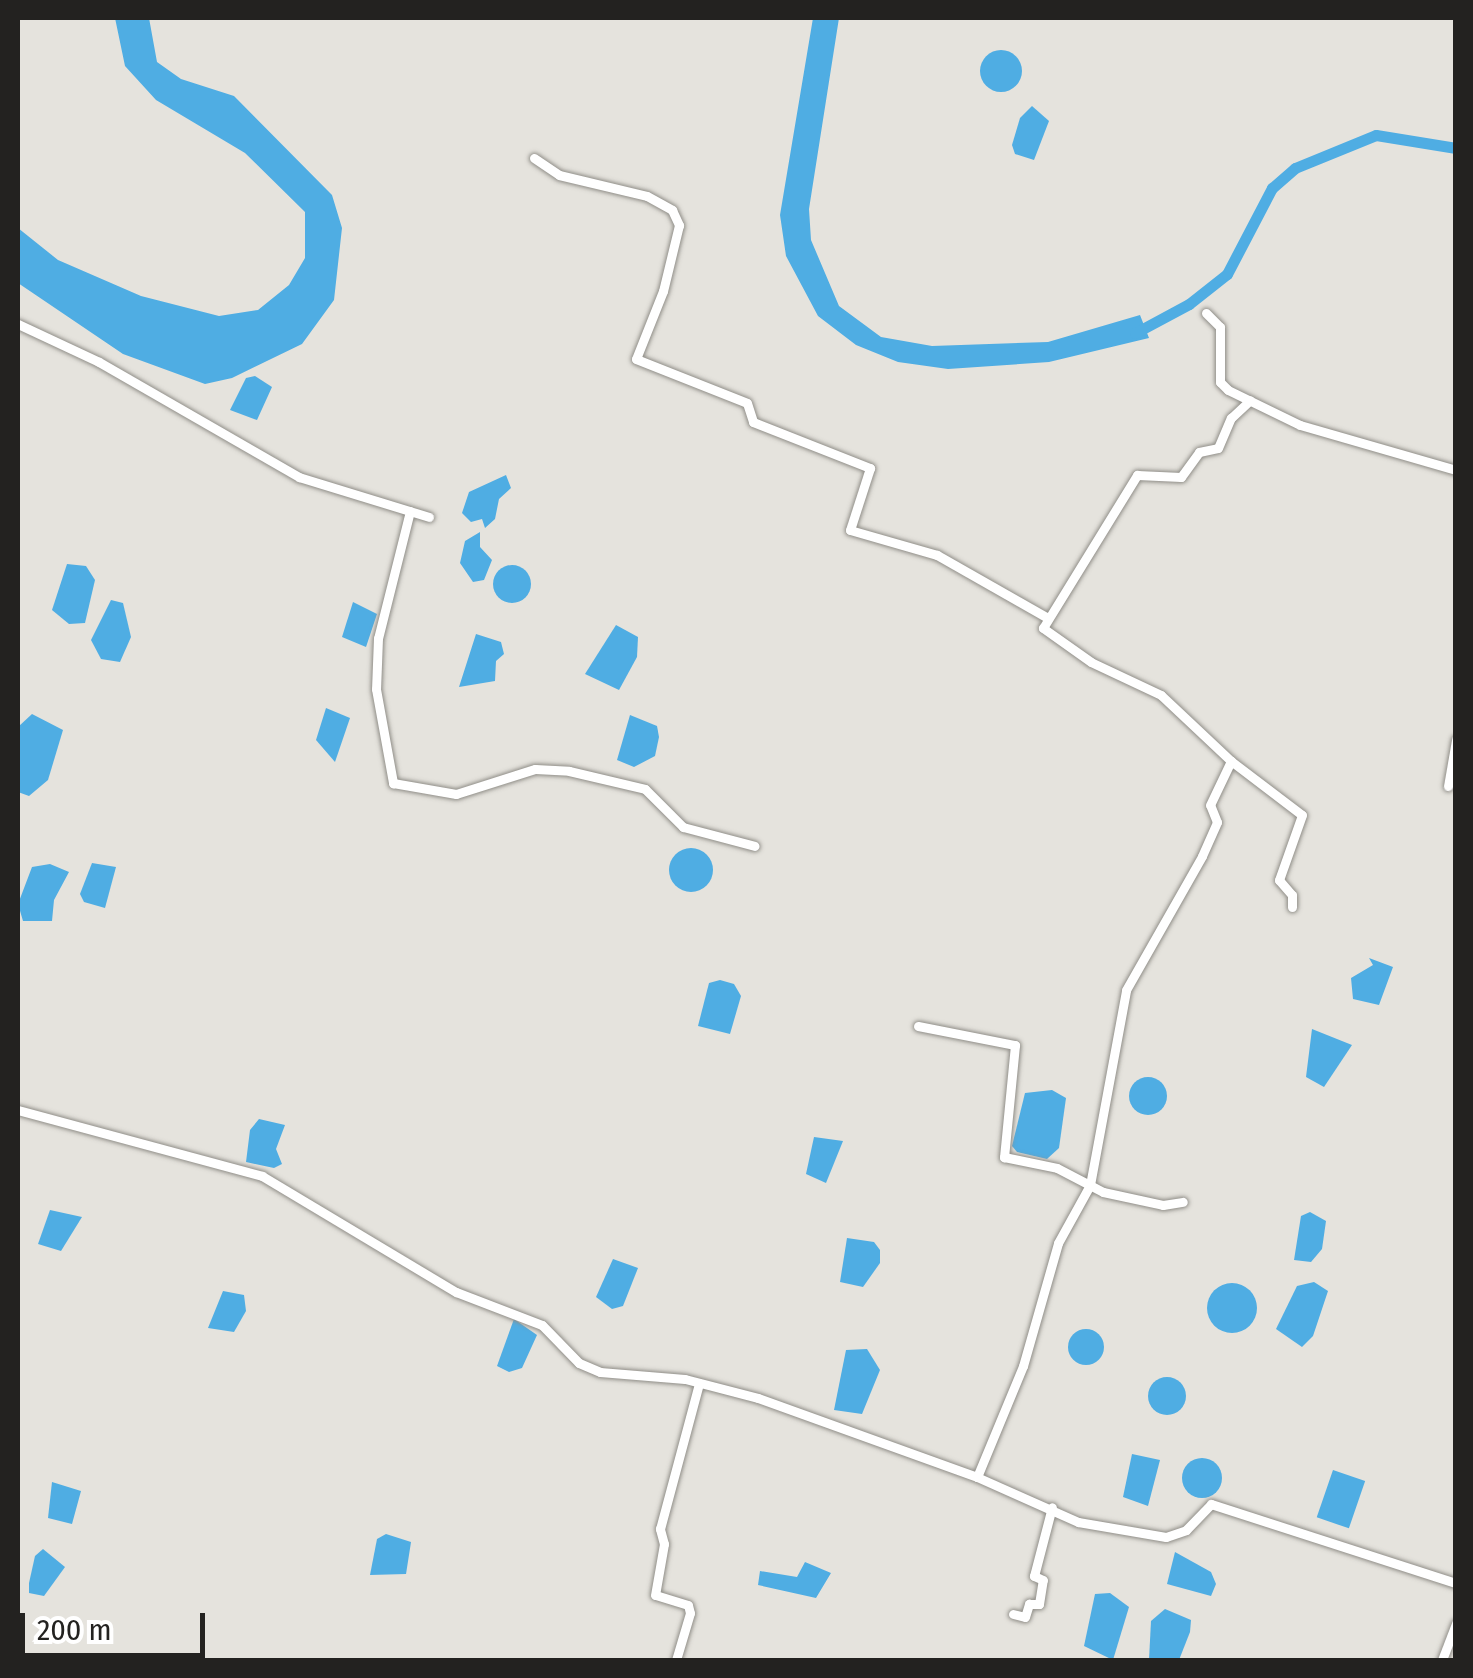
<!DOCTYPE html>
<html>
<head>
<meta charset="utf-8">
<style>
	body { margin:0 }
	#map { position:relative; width:1473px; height:1678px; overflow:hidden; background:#e5e3dd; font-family:"Fira Sans Condensed",sans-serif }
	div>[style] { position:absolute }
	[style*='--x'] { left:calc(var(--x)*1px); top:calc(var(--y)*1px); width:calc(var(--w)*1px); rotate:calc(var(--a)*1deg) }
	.water>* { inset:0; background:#4fade3; transform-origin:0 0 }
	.round { border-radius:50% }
	.river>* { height:11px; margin:-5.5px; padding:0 5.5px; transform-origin:5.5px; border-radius:5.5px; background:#4fade3 }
	.roads { filter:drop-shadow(0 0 2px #908e88) drop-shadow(0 0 2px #908e88) }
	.minor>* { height:9px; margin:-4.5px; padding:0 4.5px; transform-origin:4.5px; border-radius:4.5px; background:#fff }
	span { translate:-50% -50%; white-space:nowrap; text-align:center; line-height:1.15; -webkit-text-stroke:8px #fff; paint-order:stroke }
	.frame { position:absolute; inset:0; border:20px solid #232220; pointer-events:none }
	.scale { position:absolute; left:20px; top:1613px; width:185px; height:45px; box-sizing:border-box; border:5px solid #232220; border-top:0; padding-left:12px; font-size:30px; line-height:35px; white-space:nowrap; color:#232220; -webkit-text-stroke:8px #fff; paint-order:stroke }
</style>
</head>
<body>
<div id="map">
	<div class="water">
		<div style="clip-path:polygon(115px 18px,149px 18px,157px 62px,181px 79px,234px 96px,332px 195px,342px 228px,334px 300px,302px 344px,232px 378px,205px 384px,123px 354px,18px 283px,18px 228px,58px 260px,141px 296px,219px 316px,258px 310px,289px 285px,305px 258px,305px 212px,245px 153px,156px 100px,125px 66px)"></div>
		<div style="clip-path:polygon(813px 18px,839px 18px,809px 209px,811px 240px,839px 306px,881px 337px,932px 346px,1048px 342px,1140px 315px,1149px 338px,1049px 362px,948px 369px,898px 362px,856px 345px,818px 316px,786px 256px,780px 215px)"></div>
		<div class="round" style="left:980px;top:50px;width:42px;height:42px"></div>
		<div style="clip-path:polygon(1032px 106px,1049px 121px,1034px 160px,1015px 154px,1012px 145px,1020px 118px)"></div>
		<div style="clip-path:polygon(255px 376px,272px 387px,257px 420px,230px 410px,246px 378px)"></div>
		<div style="clip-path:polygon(506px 475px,511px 488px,499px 499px,495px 519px,485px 528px,482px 519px,471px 522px,462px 513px,469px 492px)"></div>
		<div style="clip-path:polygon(480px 532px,480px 547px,492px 560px,484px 580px,473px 582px,460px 563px,465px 541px)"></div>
		<div style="clip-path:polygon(67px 564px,86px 566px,95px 580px,85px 623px,69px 624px,52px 610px)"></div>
		<div class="round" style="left:493px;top:565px;width:38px;height:38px"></div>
		<div style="clip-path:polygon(111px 600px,123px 603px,131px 637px,120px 662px,101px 659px,91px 640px)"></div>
		<div style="clip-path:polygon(353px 602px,377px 614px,366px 647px,342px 637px)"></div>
		<div style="clip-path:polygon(616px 625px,638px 637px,637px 657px,619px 690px,585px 674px)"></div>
		<div style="clip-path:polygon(476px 634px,501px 642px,504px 654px,496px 661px,495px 681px,459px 687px)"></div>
		<div style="clip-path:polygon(326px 708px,350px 718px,335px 762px,316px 740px)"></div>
		<div style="clip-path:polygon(32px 714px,63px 730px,48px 780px,29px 796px,18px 792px,18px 727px)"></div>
		<div style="clip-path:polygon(630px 715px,657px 726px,659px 737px,655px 756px,634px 767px,617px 760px)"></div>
		<div class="round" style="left:669px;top:848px;width:44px;height:44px"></div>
		<div style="clip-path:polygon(92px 863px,116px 867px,105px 908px,84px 902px,80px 894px)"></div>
		<div style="clip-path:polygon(50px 864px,69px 872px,54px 900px,52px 921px,23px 921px,18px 904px,32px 867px)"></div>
		<div style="clip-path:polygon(1369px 958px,1393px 967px,1379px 1005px,1353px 999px,1351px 978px,1373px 965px)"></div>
		<div style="clip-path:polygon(720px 980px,734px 984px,741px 996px,730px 1034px,698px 1026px,709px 983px)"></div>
		<div style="clip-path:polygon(1312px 1029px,1352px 1045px,1324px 1087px,1306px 1077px)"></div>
		<div class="round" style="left:1129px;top:1077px;width:38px;height:38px"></div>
		<div style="clip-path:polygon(1052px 1090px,1066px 1098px,1059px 1148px,1047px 1159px,1017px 1152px,1012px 1146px,1025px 1093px)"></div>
		<div style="clip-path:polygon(259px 1119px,285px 1125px,276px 1149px,282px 1164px,274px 1168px,246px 1162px,250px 1130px)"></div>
		<div style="clip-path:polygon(814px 1137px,843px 1141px,826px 1183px,806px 1174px)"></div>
		<div style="clip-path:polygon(50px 1210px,82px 1217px,61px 1251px,38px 1244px)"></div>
		<div style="clip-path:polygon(1310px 1212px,1326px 1221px,1322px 1249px,1311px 1262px,1294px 1260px,1301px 1216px)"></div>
		<div style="clip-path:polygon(847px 1238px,874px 1242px,880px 1250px,880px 1263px,863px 1287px,840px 1282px)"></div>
		<div style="clip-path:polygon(613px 1259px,638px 1268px,623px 1306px,612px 1309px,596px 1297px)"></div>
		<div style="clip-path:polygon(1314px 1282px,1328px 1291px,1313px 1336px,1302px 1347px,1276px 1329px,1297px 1286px)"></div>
		<div class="round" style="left:1207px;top:1283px;width:50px;height:50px"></div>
		<div style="clip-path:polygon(223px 1291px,244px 1295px,246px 1311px,234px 1332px,208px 1328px)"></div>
		<div style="clip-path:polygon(514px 1319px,537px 1335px,522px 1368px,509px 1372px,497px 1366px)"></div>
		<div class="round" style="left:1068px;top:1329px;width:36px;height:36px"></div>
		<div style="clip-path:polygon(867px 1349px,880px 1370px,862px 1414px,834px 1410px,846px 1350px)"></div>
		<div class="round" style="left:1148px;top:1377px;width:38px;height:38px"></div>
		<div style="clip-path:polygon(1132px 1454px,1160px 1460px,1148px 1506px,1123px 1497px)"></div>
		<div class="round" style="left:1182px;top:1458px;width:40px;height:40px"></div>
		<div style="left:1333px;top:1470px;width:34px;height:50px;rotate:19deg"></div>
		<div style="clip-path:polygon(52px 1482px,81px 1491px,72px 1524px,48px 1518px)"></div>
		<div style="clip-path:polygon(386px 1534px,411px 1542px,406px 1574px,370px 1575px,377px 1539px)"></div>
		<div style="clip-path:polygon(43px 1549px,65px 1567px,44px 1596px,29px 1593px,29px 1583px,35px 1556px)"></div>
		<div style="clip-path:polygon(1175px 1552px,1211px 1572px,1216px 1584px,1211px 1596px,1167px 1584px)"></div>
		<div style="clip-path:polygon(805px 1562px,831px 1573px,816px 1598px,758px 1585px,760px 1571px,797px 1577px)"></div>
		<div style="clip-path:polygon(1110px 1593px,1129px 1607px,1113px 1660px,1084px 1646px,1095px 1594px)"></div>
		<div style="clip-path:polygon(1165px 1609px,1191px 1620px,1190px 1632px,1179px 1660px,1149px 1660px,1151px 1621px)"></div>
	</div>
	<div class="river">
		<div style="--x:1135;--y:333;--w:61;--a:-28.2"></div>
		<div style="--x:1189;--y:304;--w:48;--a:-38.3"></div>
		<div style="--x:1227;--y:274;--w:97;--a:-62.4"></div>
		<div style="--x:1272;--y:188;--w:30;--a:-41"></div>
		<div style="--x:1295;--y:168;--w:87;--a:-22.2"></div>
		<div style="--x:1376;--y:135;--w:81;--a:9.2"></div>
	</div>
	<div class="roads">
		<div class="minor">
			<div style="--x:534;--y:158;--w:30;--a:34"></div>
			<div style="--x:559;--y:175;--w:90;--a:13.4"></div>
			<div style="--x:647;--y:196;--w:29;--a:29"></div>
			<div style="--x:672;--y:210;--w:17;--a:65"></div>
			<div style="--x:679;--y:225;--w:68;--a:103.6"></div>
			<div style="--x:663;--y:291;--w:73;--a:111.7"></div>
			<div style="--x:636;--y:359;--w:119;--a:21.6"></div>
			<div style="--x:747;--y:403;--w:20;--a:72"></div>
			<div style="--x:753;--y:422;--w:126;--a:21.5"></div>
			<div style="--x:870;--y:468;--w:65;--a:107.9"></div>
			<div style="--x:850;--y:530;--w:91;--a:16"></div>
			<div style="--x:937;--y:555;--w:125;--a:29.6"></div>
			<div style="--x:1206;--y:313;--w:20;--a:45"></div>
			<div style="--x:1220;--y:327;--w:55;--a:90"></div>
			<div style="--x:1220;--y:382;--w:11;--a:45"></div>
			<div style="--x:1228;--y:390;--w:80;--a:25.9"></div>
			<div style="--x:1300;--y:425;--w:162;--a:16.1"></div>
			<div style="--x:18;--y:324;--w:89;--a:25.1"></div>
			<div style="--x:99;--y:362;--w:231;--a:29.9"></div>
			<div style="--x:299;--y:477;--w:136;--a:17.1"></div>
			<div style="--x:410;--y:511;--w:131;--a:104.1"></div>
			<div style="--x:378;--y:638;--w:51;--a:92.2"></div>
			<div style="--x:376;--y:689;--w:96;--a:79.7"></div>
			<div style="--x:393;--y:783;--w:64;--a:9.9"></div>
			<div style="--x:456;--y:794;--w:83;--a:-17.6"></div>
			<div style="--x:535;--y:769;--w:34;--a:3"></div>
			<div style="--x:569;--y:771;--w:78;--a:13.3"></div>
			<div style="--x:645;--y:789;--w:54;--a:45"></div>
			<div style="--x:683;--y:827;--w:74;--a:14.8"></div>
			<div style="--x:1231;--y:761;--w:89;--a:37.3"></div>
			<div style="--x:1302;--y:815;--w:69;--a:109.5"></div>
			<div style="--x:1279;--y:880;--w:20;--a:49"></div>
			<div style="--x:1292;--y:895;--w:12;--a:90"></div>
			<div style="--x:1448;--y:786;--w:47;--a:-80.1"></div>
			<div style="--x:918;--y:1026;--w:99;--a:11.1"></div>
			<div style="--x:1015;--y:1045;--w:113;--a:95.6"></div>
			<div style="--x:1004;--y:1157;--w:54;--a:11.7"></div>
			<div style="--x:1057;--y:1168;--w:52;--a:27.6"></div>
			<div style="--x:1103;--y:1192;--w:61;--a:12.2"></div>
			<div style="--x:1163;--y:1205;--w:20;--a:-9"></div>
			<div style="--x:18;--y:1110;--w:253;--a:15.1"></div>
			<div style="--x:262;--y:1176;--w:226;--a:30.9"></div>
			<div style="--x:456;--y:1292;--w:92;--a:21"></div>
			<div style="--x:542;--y:1325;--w:53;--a:45.8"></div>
			<div style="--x:579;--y:1363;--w:23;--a:23"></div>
			<div style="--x:600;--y:1372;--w:85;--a:4.7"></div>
			<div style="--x:685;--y:1379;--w:75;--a:14.6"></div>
			<div style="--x:758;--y:1398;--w:233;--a:19.8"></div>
			<div style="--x:977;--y:1477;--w:111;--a:24"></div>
			<div style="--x:1078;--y:1522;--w:89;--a:9.7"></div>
			<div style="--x:1166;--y:1537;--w:21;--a:-19"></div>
			<div style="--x:1186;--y:1530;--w:36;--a:-46"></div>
			<div style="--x:1211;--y:1504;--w:257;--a:17.9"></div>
			<div style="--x:977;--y:1477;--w:120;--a:-67.5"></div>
			<div style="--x:1023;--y:1366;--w:128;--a:-74.1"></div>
			<div style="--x:1058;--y:1243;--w:66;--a:-61.1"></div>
			<div style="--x:1090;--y:1185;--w:198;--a:-79.5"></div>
			<div style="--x:1126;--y:990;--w:154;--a:-60.4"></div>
			<div style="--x:1202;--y:856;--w:37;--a:-66"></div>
			<div style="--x:1217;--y:822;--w:18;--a:-112"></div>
			<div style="--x:1210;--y:805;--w:49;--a:-64.5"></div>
			<div style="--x:1231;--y:761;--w:96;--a:-136.7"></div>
			<div style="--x:1161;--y:695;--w:77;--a:-154.8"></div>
			<div style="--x:1091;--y:662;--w:59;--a:-144.7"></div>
			<div style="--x:1043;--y:628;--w:180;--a:-58.4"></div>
			<div style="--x:1137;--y:475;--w:44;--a:2.6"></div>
			<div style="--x:1181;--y:477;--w:31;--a:-54"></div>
			<div style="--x:1199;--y:452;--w:19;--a:-12"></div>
			<div style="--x:1218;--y:448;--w:33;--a:-67"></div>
			<div style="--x:1231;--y:418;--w:26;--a:-43"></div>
			<div style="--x:1013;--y:1614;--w:12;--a:14"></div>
			<div style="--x:1025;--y:1617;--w:14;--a:-73"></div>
			<div style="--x:1029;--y:1604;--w:10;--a:0"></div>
			<div style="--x:1039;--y:1604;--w:24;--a:-81"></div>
			<div style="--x:1043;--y:1580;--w:10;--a:-156"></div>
			<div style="--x:1034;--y:1576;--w:71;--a:-75.4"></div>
			<div style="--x:676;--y:1660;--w:49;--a:-73.4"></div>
			<div style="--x:690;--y:1613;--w:8;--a:-104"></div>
			<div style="--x:688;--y:1605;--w:34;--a:-163"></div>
			<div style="--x:655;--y:1595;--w:52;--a:-80"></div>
			<div style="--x:664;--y:1544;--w:16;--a:-105"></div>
			<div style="--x:660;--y:1529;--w:151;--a:-75"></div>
			<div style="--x:1442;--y:1660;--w:39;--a:-69"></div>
		</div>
	</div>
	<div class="frame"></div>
	<div class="scale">200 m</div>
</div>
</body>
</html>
